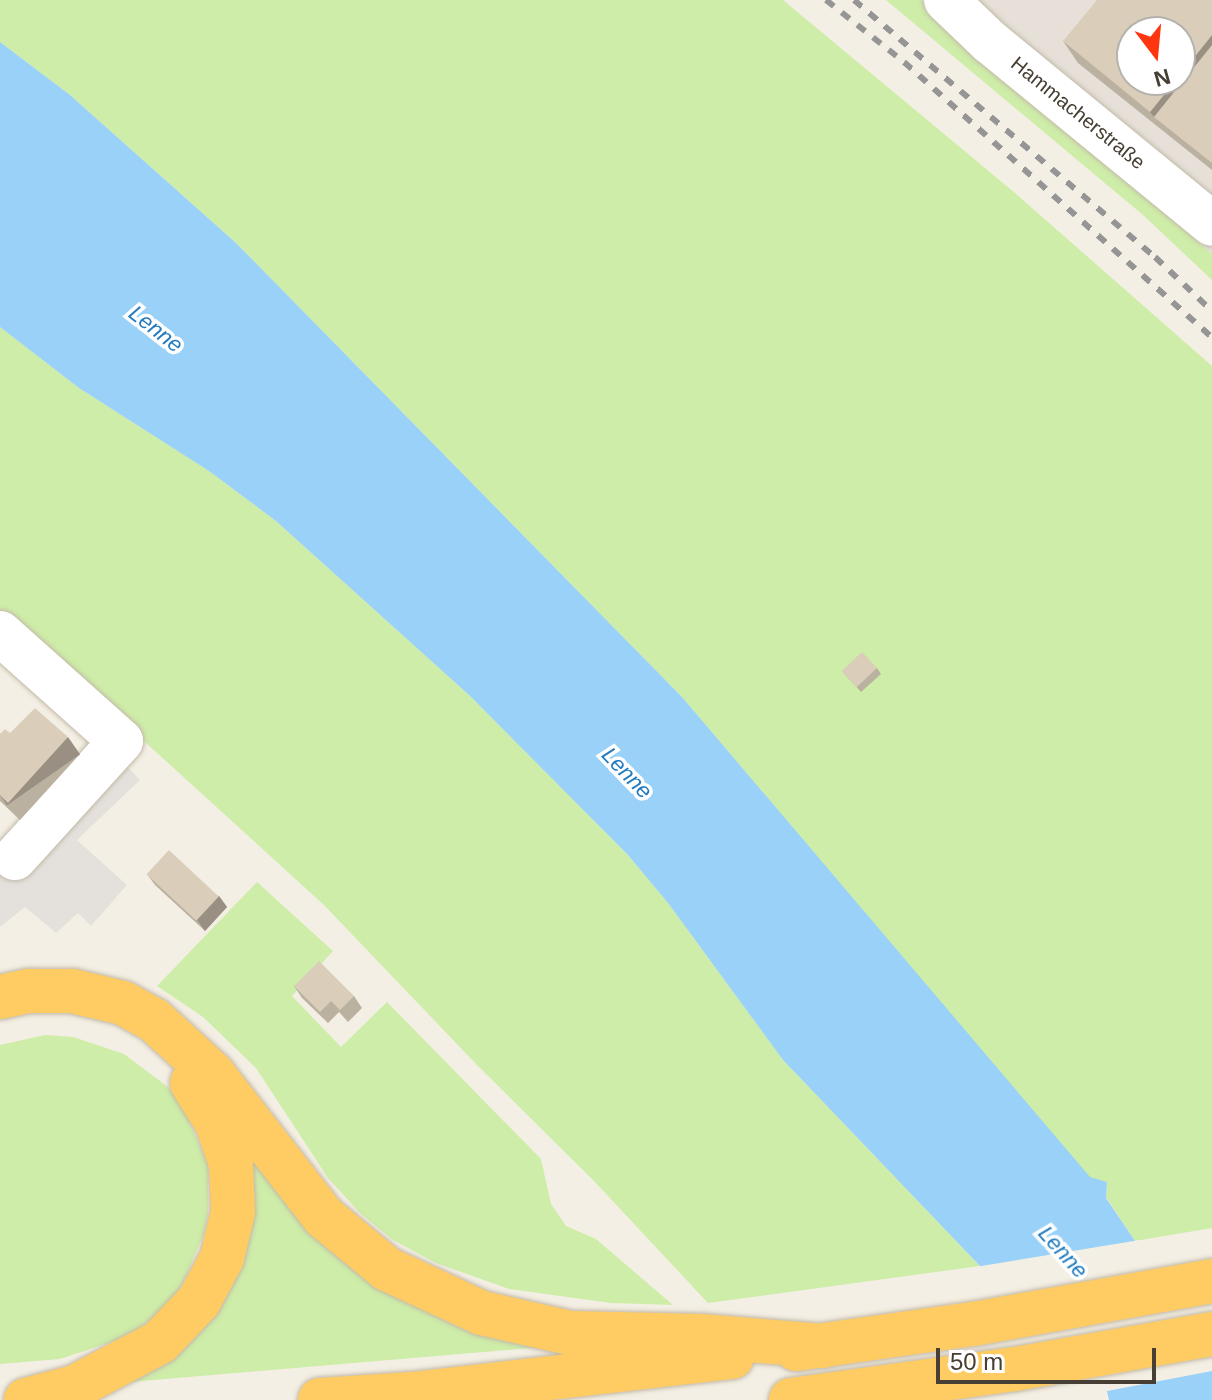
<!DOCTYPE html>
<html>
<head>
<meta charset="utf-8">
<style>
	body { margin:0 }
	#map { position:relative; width:1212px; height:1400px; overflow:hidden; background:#f4efe4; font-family:Helvetica,sans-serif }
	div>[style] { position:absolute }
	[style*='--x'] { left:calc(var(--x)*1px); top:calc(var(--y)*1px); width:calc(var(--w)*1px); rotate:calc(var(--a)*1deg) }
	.industrial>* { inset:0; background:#e6e0d9 }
	.green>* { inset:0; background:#ceeda8 }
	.parking>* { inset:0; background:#e4e1dd }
	.water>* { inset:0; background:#99d1f8 }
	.pier>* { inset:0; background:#f4efe4 }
	.roads { filter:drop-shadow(0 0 2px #c3baa9) drop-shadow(0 0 2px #c3baa9) }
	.minor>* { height:44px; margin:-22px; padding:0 22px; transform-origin:22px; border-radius:22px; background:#fff }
	.highway>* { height:44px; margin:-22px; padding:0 22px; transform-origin:22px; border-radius:22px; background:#ffcc64 }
	.rail>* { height:6px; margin-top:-3px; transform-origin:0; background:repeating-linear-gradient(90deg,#959595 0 10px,transparent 0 20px) }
	.wall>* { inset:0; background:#bbb1a1 }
	.shaded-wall>* { inset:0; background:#999083; transform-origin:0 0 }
	.building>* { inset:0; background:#dacebb; transform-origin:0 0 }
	span { translate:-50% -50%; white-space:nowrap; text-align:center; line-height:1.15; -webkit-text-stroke:7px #fff; paint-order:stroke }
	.street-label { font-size:20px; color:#473f33 }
	.water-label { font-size:22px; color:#217bbe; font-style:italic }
	.north { position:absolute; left:1116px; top:16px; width:80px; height:80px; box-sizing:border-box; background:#fff; border:2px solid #b5b2ad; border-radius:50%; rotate:164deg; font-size:22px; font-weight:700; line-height:32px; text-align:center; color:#473f33 }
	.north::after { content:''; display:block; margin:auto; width:28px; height:36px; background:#ff3510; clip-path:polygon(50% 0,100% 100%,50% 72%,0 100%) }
	.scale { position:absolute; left:936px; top:1348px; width:220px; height:36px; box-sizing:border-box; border:4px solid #473f33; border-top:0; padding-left:10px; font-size:24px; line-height:28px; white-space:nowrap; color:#473f33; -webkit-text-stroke:6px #fff; paint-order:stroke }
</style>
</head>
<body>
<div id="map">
	<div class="industrial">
		<div style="clip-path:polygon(evenodd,921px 0,1212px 0,1212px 254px,1142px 192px,921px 0,1132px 32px,1180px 32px,1180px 80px,1132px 80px,1132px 32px)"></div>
	</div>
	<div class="green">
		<div style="clip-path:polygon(0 0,783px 0,1015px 193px,1212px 366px,1212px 1228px,1135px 1241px,1106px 1197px,1107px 1182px,1090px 1178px,682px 697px,236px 243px,70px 95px,0 42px)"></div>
		<div style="clip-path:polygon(886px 0,921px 0,1212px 254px,1212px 280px,1143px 215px)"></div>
		<div style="clip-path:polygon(0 327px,79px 388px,209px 471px,276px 521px,469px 695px,628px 855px,668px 903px,783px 1060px,980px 1266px,708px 1303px,594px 1181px,477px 1065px,324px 905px,0 610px)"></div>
		<div style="clip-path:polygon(257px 882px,333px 951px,292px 996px,341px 1047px,387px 1002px,541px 1159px,551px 1204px,566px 1226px,596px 1239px,673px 1305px,611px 1303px,509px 1289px,436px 1263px,393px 1240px,360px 1213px,328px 1178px,256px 1068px,203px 1017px,157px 986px)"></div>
		<div style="clip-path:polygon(45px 1035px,73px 1037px,124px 1054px,168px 1087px,184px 1108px,208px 1165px,208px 1213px,204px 1234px,183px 1283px,169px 1304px,130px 1336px,60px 1359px,0 1364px,0 1045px)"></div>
		<div style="clip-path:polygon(233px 1132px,295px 1206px,578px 1344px,107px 1384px,203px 1318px)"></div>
	</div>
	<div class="parking">
		<div style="clip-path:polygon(103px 741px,140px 780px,77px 840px,127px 885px,91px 926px,78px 913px,56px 933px,25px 907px,0 927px,0 841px,14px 839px)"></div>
	</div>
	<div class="water">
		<div style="clip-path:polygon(0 42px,70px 95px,236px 243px,682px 697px,1090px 1177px,1107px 1182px,1106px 1198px,1135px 1241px,1212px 1327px,1212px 1400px,1109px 1400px,1107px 1391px,980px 1266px,783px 1060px,668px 903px,628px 855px,469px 695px,276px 521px,209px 471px,79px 388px,0 327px)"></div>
	</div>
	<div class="pier">
		<div style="clip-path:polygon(1140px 1240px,1212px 1321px,1212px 1371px,1102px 1392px,975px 1267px)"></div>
	</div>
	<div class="roads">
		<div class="minor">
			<div style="--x:946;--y:0;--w:61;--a:43.7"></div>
			<div style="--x:990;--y:42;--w:287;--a:39.3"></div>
			<div style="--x:0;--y:633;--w:162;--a:41.8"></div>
			<div style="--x:121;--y:741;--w:158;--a:132.2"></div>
		</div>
		<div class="highway">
			<div style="--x:0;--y:997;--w:30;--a:-12"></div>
			<div style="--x:29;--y:991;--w:43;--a:0"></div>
			<div style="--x:72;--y:991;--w:52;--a:13.2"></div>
			<div style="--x:123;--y:1003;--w:35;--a:29"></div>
			<div style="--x:154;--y:1020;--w:80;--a:42.5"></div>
			<div style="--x:213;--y:1074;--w:181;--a:52.2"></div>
			<div style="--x:324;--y:1217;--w:82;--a:39.5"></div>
			<div style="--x:387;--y:1269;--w:105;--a:24.9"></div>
			<div style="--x:482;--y:1313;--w:90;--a:12.8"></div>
			<div style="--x:570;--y:1333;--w:131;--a:1.3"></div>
			<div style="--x:701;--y:1336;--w:122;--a:4.7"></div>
			<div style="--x:796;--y:1349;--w:185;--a:-8.1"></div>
			<div style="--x:979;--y:1323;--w:237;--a:-10.2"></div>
			<div style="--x:26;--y:1400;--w:51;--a:-14.9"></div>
			<div style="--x:75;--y:1387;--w:96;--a:-27.9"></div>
			<div style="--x:160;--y:1342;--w:57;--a:-46.4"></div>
			<div style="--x:199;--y:1301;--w:49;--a:-61.9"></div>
			<div style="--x:222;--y:1258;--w:47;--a:-76.6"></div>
			<div style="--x:233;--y:1212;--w:48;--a:-92.4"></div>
			<div style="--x:231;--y:1164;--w:43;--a:-108.9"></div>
			<div style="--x:217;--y:1123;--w:47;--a:-122"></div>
			<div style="--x:320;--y:1400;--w:92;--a:-3.7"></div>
			<div style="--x:412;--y:1394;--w:322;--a:-6.6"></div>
			<div style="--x:791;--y:1400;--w:226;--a:-7.9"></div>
			<div style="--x:1015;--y:1369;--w:200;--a:-10.1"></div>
		</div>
	</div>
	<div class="rail">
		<div style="--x:826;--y:0;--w:100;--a:38.5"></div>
		<div style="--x:904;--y:62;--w:413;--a:41.8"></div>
		<div style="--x:854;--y:0;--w:396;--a:40.5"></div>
		<div style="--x:1155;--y:257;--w:79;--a:43.5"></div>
	</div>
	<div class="wall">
		<div style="clip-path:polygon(1212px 0,1212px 170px,1078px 63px,1063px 41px)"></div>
		<div style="clip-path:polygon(877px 668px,881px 674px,861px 692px,842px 671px)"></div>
		<div style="clip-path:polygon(10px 733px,80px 754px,20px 820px,0 801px,0 734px)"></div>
		<div style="clip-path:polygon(147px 874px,219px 896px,227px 907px,205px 931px,155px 885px)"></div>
		<div style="clip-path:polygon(294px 986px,354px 996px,362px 1008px,348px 1022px,339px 1012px,328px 1023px,302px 998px)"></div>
	</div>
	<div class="shaded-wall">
		<div style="clip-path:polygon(1212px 35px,1212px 76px,1154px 117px,1150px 112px,1176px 80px,1180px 80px,1180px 75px)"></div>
		<div style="left:68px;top:737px;width:21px;height:89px;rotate:55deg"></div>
		<div style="clip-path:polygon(219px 896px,227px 907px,205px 931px,197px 920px)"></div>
	</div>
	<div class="building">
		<div style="clip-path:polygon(1097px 0,1212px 0,1212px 35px,1180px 75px,1180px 32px,1132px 32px,1132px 80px,1176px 80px,1150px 112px,1063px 41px)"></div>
		<div style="clip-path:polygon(1212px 45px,1212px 163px,1154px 117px)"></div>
		<div style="left:862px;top:652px;width:22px;height:28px;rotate:47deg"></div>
		<div style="clip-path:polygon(35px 708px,68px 737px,8px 803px,0 795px,0 734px,5px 729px,10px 733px)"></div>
		<div style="left:169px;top:850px;width:68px;height:33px;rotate:43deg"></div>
		<div style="clip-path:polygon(319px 961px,354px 996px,340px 1010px,331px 1001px,320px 1012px,294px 986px)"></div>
	</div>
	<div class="street-label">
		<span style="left:1078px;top:113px;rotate:39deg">Hammacherstraße</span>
	</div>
	<div class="water-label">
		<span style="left:156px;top:329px;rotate:38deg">Lenne</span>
		<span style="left:627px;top:773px;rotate:46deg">Lenne</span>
		<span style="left:1063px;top:1252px;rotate:48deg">Lenne</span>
	</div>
	<div class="north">N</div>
	<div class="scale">50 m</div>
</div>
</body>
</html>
